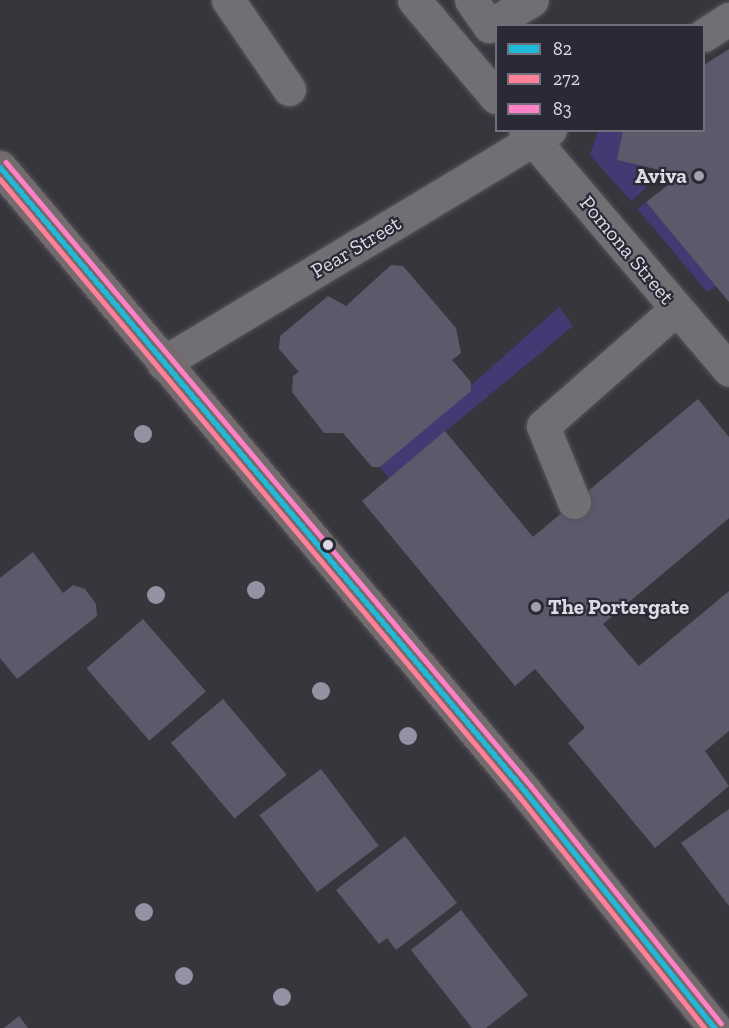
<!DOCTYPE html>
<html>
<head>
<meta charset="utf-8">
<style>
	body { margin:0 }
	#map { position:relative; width:729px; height:1028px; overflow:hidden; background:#37363d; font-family:"Zilla Slab",serif }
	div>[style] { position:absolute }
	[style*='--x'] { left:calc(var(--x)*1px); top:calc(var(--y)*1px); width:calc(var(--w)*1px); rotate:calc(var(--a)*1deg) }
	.green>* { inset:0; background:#453974; transform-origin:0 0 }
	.building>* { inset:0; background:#5c596b; transform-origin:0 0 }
	.roads { filter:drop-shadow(0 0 2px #55545a) drop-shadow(0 0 2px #55545a) }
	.minor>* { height:33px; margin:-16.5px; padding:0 16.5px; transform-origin:16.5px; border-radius:16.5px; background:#6f6f74 }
	.major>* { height:33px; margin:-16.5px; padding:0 16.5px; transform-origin:16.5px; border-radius:16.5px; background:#736b6d }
	.bus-1>* { height:4.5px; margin:-2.25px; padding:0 2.25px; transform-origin:2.25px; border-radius:2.25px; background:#20b9da }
	.bus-2>* { height:4.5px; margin:-2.25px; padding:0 2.25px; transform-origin:2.25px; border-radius:2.25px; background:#ff8098 }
	.bus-3>* { height:4.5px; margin:-2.25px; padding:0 2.25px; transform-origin:2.25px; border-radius:2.25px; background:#ff80c5 }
	.trees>* { width:18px; height:18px; margin:-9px; border-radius:50%; background:#9392a2 }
	.dots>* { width:16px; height:16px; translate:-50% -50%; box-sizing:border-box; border:3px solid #2a2936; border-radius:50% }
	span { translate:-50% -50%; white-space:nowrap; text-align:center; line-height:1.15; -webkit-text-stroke:4.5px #2a2936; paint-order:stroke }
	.poi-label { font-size:21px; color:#dcdbe4; font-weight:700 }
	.right { translate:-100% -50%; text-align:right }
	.left { translate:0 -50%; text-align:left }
	.street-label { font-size:21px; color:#dcdbe4 }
	.legend { position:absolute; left:495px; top:24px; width:210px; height:108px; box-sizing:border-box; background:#2a2936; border:2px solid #71707c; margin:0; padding:8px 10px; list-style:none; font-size:18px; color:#dcdbe4 }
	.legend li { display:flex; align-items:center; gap:12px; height:30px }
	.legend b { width:30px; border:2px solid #71707c }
</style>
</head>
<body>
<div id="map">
	<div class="green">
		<div style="clip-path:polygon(598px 131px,623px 131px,617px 160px,639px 165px,636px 178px,645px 181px,645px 189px,631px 201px,590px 155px)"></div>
		<div style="left:646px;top:202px;width:109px;height:11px;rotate:50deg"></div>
		<div style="clip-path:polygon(559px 307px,573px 326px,389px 478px,380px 467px)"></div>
	</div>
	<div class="building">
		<div style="clip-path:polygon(729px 49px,729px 302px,646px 202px,672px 182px,664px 171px,617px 160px,623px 130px,704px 130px,704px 65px)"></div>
		<div style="clip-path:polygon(391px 265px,403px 266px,456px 328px,461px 353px,452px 360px,471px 382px,471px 391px,380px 467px,372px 467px,343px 433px,324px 433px,292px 392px,293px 376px,299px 372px,279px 349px,280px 336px,328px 296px,346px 306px)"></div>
		<div style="clip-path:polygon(698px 399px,729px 437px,729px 518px,603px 624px,639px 666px,729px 591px,729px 731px,705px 751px,729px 786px,655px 848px,568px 743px,585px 728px,535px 669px,515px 686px,362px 501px,445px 431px,533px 537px)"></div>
		<div style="clip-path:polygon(33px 552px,63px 593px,73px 585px,85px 589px,96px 604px,97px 616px,17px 679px,0 658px,0 578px)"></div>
		<div style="left:143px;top:619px;width:96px;height:75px;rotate:49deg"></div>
		<div style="left:223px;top:699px;width:99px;height:68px;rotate:50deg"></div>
		<div style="left:321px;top:769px;width:96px;height:77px;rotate:53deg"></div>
		<div style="clip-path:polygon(729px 809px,729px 906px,681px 843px)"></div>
		<div style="clip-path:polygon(405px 836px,457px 903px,396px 950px,387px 938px,379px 944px,336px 890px)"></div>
		<div style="clip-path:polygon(461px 910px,528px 995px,486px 1028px,472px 1028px,411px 950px)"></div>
		<div style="clip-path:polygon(19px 1016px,28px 1028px,4px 1028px)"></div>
	</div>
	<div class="roads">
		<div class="minor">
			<div style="--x:228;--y:0;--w:108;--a:55.6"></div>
			<div style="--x:414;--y:0;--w:127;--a:49.8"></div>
			<div style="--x:471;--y:0;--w:32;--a:55"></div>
			<div style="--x:489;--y:26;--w:50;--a:-31.2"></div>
			<div style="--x:704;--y:35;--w:30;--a:-33"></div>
			<div style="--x:525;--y:130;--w:315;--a:49.6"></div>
			<div style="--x:163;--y:363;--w:452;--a:-31.1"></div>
			<div style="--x:574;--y:502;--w:82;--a:-112.2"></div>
			<div style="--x:543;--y:426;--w:177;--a:-41.3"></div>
		</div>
		<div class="major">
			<div style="--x:0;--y:167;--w:815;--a:49.92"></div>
			<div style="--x:525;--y:791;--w:304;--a:51.3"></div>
		</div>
	</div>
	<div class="bus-1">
		<div style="--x:0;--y:167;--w:815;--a:49.92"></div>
		<div style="--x:525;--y:791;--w:304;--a:51.3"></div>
	</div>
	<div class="bus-2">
		<div style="--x:0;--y:179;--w:806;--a:49.93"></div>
		<div style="--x:519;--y:796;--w:297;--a:51.3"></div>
	</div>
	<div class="bus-3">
		<div style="--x:6;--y:162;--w:815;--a:49.92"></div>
		<div style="--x:531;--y:786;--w:304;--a:51.3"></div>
	</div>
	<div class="trees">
		<div style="left:143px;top:434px"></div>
		<div style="left:256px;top:590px"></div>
		<div style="left:156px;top:595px"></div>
		<div style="left:321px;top:691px"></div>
		<div style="left:408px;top:736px"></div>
		<div style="left:144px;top:912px"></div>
		<div style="left:184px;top:976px"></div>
		<div style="left:282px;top:997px"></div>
	</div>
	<div class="dots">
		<div style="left:699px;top:176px;background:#a2a1aa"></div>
		<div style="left:328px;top:545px;background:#dcdbe4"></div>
		<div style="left:536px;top:607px;background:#a2a1aa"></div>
	</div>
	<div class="poi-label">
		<span class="right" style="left:687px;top:176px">Aviva</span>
		<span class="left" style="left:548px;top:607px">The Portergate</span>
	</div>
	<div class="street-label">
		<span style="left:356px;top:247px;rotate:-31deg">Pear Street</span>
		<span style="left:627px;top:250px;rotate:50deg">Pomona Street</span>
	</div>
	<ul class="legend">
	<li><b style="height:8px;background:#20b9da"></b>82</li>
	<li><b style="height:8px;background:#ff8098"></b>272</li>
	<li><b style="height:8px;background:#ff80c5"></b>83</li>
	</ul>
</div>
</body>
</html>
